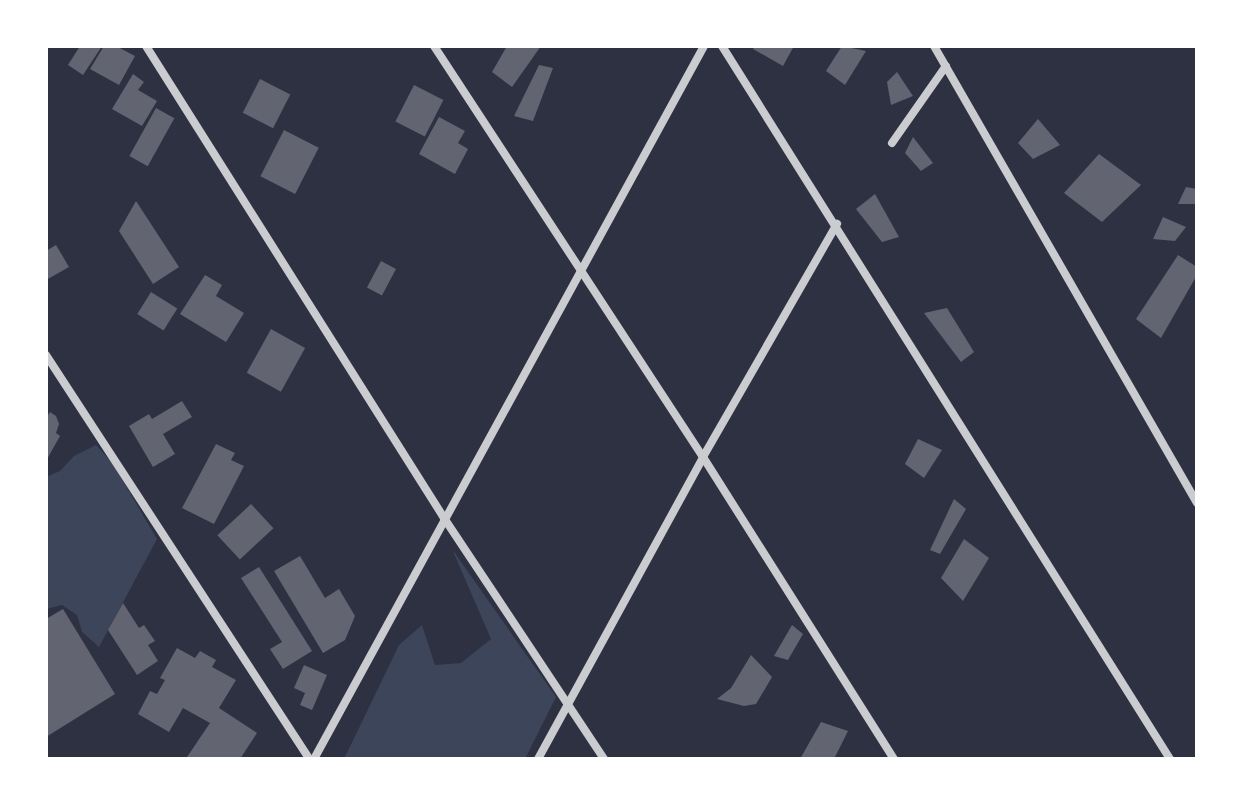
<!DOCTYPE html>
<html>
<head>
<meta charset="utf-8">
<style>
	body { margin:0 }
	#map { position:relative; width:1243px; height:805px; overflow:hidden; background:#2d3142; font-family:"Noto Serif",serif }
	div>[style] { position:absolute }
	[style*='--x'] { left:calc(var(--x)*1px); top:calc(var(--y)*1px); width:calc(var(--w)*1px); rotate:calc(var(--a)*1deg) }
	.green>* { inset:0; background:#3c4559 }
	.building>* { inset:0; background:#626471; transform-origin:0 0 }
	.minor>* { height:8px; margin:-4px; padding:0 4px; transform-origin:4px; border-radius:4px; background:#caccd0 }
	span { translate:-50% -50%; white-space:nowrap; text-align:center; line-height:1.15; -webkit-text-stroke:8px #fff; paint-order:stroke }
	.frame { position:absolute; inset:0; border:48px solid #fff; pointer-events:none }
</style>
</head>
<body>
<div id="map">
	<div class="green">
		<div style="clip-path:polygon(96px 445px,113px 464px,157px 539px,99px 647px,82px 632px,77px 615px,62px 605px,46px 609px,46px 477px,60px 471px,74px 456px)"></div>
		<div style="clip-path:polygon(452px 549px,556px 697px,525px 759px,344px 759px,399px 645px,422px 625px,435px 665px,461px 663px,491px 639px)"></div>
	</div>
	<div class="building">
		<div style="clip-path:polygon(80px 46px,102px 46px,83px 75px,68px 65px)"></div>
		<div style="clip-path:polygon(104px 46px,116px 46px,135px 56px,119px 85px,90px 69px)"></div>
		<div style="clip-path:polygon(507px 46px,541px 46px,512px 87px,492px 72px)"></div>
		<div style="clip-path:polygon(755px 46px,794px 46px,783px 66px,753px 49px)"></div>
		<div style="clip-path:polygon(842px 46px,866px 51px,845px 85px,826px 71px)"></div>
		<div style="clip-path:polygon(539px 65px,553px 68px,533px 121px,514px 116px)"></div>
		<div style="clip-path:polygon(897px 72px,913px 96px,891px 105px,887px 82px)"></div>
		<div style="clip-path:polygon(133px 74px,144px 82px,138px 90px,157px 101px,142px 126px,112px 109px)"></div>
		<div style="left:260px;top:79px;width:34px;height:38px;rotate:27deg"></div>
		<div style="left:414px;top:85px;width:33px;height:41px;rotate:27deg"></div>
		<div style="left:156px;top:108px;width:21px;height:55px;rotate:29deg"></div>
		<div style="clip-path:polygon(439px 117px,465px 131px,458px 143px,468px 149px,455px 174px,419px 154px)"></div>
		<div style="clip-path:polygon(1038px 119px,1060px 145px,1033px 159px,1018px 143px)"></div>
		<div style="left:284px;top:130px;width:39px;height:52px;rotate:27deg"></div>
		<div style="clip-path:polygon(913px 137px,933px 163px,921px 171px,905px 153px)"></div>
		<div style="clip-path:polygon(1099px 154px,1141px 185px,1102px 222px,1064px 193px)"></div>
		<div style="clip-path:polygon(1186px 187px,1197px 189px,1197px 204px,1178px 204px)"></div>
		<div style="clip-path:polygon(875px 194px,899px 237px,882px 242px,856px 209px)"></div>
		<div style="clip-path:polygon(136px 201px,179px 267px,153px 284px,119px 231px)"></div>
		<div style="clip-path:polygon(1163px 217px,1186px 227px,1175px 241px,1153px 239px)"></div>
		<div style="clip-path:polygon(56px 245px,69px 267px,46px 280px,46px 251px)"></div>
		<div style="clip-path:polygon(1178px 255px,1197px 267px,1197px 275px,1161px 338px,1136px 319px)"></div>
		<div style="left:381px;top:261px;width:17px;height:30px;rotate:28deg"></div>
		<div style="clip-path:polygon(205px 275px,222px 285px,216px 296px,244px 313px,226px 342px,180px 314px)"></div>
		<div style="left:151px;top:292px;width:31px;height:26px;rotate:32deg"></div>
		<div style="clip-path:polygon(947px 308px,974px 352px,961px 362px,924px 313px)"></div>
		<div style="left:271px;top:329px;width:39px;height:50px;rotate:29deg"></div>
		<div style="clip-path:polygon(182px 401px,192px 417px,163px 434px,175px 454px,153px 467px,129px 426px,149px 414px,152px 419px)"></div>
		<div style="clip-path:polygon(50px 412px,56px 416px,59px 424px,56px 433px,60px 436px,46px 461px,46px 418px)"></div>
		<div style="clip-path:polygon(918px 439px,942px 450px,924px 478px,905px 464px)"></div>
		<div style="clip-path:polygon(216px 444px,235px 453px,231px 460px,244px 466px,214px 524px,182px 508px)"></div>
		<div style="clip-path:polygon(954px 499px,966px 509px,940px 554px,930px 550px)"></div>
		<div style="left:251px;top:504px;width:33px;height:46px;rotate:47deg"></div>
		<div style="clip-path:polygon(964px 539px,989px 558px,963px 601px,941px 578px)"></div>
		<div style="clip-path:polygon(300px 556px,325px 598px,339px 589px,355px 616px,345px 640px,323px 653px,274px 571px)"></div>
		<div style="clip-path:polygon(259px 567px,312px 651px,283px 669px,270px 649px,282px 642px,241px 578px)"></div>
		<div style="clip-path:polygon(123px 603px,139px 628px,144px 625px,155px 641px,148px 645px,158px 661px,137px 675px,108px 630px)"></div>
		<div style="clip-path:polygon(63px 609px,115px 694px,46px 737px,46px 619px)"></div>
		<div style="clip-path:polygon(792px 625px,803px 634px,788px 660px,774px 656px)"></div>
		<div style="clip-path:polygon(177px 648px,195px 658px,200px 651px,216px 660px,212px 667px,236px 680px,219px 708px,257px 733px,240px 759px,187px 757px,210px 723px,183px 708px,169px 732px,138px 714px,150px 691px,157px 694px,165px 680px,160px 678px)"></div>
		<div style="clip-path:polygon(751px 655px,772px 677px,756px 704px,744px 706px,717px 699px,731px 688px)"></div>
		<div style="clip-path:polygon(304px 665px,327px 675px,312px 710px,300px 705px,305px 693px,294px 688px)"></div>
		<div style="clip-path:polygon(821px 722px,848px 731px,834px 759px,800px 759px)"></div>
	</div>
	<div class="minor">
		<div style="--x:146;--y:46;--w:558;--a:57.73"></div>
		<div style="--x:444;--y:518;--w:289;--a:56.4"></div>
		<div style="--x:434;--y:46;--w:491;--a:56.8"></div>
		<div style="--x:703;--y:457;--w:357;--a:57.7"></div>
		<div style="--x:722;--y:46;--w:842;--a:57.86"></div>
		<div style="--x:934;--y:46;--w:527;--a:60.08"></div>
		<div style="--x:892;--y:143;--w:94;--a:-55"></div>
		<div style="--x:46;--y:355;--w:482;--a:56.9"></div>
		<div style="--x:314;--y:759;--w:813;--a:-61.32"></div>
		<div style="--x:538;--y:759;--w:344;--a:-61.3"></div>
		<div style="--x:703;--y:457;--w:269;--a:-60.1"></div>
	</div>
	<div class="frame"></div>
</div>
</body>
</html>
